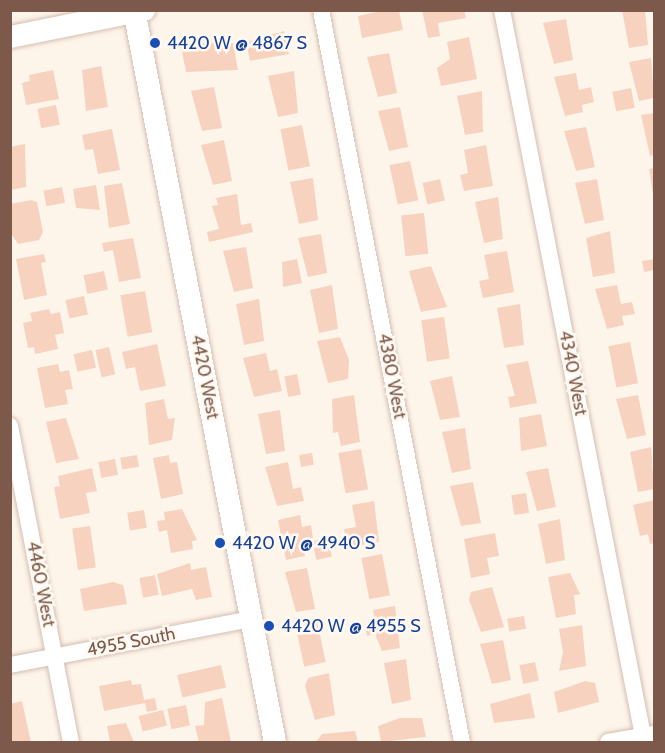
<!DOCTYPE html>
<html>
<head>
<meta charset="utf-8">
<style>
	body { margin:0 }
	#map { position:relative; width:665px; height:753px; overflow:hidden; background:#fef5ea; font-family:Cabin,sans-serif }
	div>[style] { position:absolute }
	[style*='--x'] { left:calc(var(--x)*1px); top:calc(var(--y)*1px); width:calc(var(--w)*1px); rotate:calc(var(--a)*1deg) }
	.building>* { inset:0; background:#f6d2bf; transform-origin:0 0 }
	.roads { filter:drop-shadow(0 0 2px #d4beb1) drop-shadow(0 0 2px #d4beb1) }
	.street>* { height:16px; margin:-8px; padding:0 8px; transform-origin:8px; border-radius:8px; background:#fff }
	.secondary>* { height:22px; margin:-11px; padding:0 11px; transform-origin:11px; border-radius:11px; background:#fff }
	.dots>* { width:16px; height:16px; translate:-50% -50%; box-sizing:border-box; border:3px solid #fff9f2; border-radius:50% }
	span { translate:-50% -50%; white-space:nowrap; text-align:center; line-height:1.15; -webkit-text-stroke:5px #fff9f2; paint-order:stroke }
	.transit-label { font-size:18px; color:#164399 }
	.left { translate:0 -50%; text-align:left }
	.street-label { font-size:18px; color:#7c594a }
	.frame { position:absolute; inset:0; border:12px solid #7c594a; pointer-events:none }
</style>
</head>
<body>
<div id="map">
	<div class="building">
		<div style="clip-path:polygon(385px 10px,399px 11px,403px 30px,362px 38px,358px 16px)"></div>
		<div style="clip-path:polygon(422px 10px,464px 10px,466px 18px,438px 23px,440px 36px,428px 38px)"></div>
		<div style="clip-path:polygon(622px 10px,645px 10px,648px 45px,629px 48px)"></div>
		<div style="clip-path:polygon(566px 19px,573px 60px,554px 64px,543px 23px)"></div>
		<div style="clip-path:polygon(284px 31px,289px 54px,250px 61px,246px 42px)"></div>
		<div style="clip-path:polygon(469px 37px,477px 79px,441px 86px,437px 68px,450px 59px,447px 42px)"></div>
		<div style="clip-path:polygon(195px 43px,233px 43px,238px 70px,186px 72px,181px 46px)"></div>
		<div style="clip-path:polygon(389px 53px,397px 93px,378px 97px,367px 57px)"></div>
		<div style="clip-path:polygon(651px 58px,654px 98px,639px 101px,629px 62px)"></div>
		<div style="clip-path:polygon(101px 66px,108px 107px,86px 111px,82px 70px)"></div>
		<div style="clip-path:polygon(53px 70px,59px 99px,26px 105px,22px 83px,30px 81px,29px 75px)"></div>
		<div style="clip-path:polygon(294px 71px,298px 113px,278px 117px,268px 76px)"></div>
		<div style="clip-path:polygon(576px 73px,579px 90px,591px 87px,594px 102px,582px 105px,583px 112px,565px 116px,554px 77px)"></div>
		<div style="clip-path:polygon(214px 87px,222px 128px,202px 131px,191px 91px)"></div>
		<div style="left:631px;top:88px;width:20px;height:19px;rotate:79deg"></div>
		<div style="clip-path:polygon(482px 91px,483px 132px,465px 135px,457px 96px)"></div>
		<div style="left:56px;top:105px;width:20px;height:19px;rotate:79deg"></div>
		<div style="clip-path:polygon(400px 107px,408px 147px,389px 151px,378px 111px)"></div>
		<div style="clip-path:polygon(654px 113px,654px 155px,650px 156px,641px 115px)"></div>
		<div style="left:302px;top:125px;width:42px;height:22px;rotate:79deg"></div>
		<div style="clip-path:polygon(586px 127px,595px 167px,576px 171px,564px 131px)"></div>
		<div style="clip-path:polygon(112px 129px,120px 170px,98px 174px,93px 149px,85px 150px,82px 135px)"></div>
		<div style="clip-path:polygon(224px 140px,232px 181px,213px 185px,201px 145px)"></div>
		<div style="clip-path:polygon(25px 144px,26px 187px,10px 190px,10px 147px)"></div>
		<div style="clip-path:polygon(486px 145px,493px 186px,464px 191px,460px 175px,468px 173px,464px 150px)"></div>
		<div style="left:410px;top:161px;width:40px;height:21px;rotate:78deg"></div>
		<div style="clip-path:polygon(654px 168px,654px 194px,653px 194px,649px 169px)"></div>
		<div style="clip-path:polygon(313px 178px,318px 220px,299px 224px,290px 182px)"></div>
		<div style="left:440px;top:179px;width:22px;height:18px;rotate:77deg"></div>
		<div style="clip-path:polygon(597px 179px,604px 220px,585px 224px,575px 183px)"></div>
		<div style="clip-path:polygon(122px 183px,130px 224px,109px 228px,104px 186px)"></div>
		<div style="clip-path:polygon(96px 185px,100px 210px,76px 208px,73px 189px)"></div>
		<div style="left:62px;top:187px;width:16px;height:19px;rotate:79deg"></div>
		<div style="clip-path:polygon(237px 194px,241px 225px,251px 223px,253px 232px,209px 242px,207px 232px,219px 229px,212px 206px,218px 205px,216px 198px)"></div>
		<div style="clip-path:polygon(498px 197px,503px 239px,484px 243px,475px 202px)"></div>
		<div style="clip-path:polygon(31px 200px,37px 202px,43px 232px,39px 240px,18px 244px,10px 232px,10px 204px)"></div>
		<div style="left:424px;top:213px;width:41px;height:23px;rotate:84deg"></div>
		<div style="clip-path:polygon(610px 231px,615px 273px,593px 277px,586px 238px)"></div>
		<div style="clip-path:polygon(321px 234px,327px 273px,308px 277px,298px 238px)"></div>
		<div style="clip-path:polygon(133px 238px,141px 278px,119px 282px,113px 250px,104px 252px,102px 243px)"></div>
		<div style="clip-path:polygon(246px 247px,253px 288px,234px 292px,223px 251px)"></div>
		<div style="clip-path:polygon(507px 251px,514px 292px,483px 298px,479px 281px,489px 279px,484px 255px)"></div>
		<div style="clip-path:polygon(44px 254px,46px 262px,41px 263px,47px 295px,24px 300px,16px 259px)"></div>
		<div style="clip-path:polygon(297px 259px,302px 283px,283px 287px,282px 262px)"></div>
		<div style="clip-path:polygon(654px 259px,654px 270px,644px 272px,642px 261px)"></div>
		<div style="clip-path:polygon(431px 266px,447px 307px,421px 312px,409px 271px)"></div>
		<div style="left:104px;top:271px;width:19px;height:21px;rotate:78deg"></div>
		<div style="clip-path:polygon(332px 285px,338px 329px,319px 333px,310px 290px)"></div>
		<div style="clip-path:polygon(617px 285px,621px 304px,632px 302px,635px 314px,622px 316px,624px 325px,607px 329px,595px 289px)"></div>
		<div style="left:145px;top:291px;width:42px;height:25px;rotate:80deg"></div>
		<div style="left:84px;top:296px;width:19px;height:19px;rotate:78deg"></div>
		<div style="clip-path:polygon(259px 299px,264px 341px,244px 345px,236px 304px)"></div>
		<div style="clip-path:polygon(520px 304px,524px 345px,504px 348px,497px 308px)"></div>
		<div style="clip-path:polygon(49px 309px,51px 314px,60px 312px,64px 333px,55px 335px,58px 349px,35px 354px,34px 347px,28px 348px,23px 323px,32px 321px,30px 313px)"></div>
		<div style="left:444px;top:317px;width:42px;height:23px;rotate:82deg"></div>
		<div style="clip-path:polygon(340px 337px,349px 360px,348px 379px,328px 383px,317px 341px)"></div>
		<div style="left:630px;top:342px;width:42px;height:22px;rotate:79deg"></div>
		<div style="clip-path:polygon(157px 344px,166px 386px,140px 391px,135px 367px,126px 369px,122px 352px)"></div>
		<div style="left:109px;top:347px;width:28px;height:14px;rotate:77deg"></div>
		<div style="left:92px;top:350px;width:18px;height:19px;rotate:77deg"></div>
		<div style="clip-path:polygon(266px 353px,270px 371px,277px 369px,282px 391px,254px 397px,243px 358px)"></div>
		<div style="clip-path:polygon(528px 361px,537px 403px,510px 408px,508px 397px,515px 396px,506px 365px)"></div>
		<div style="clip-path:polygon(58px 364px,60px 372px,69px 370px,73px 389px,65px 390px,68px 404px,45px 408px,37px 368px)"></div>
		<div style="left:297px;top:374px;width:21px;height:13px;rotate:79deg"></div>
		<div style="clip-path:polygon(452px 376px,460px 417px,440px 420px,430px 381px)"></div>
		<div style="clip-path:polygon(354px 395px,360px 442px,341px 446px,338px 432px,333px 433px,332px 399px)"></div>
		<div style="clip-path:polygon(638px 395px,646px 435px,627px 439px,616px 399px)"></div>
		<div style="clip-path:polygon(164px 399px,168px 419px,175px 418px,172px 440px,149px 445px,145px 403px)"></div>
		<div style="clip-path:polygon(280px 410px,285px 451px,266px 454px,258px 414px)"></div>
		<div style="clip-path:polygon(541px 414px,547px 446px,521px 451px,519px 418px)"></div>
		<div style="clip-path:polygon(66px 418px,79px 459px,56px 463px,46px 422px)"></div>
		<div style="clip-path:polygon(465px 428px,471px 469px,452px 473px,442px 432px)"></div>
		<div style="clip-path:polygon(651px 447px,654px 489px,638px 492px,630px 452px)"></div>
		<div style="left:361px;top:449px;width:41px;height:23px;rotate:80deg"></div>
		<div style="left:312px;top:453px;width:12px;height:13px;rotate:81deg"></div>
		<div style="left:137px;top:455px;width:12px;height:17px;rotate:81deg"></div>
		<div style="clip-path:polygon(169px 455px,170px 463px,177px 462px,183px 494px,161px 499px,153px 458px)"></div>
		<div style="left:115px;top:459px;width:16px;height:17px;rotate:79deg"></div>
		<div style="clip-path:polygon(288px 462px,293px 489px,301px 487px,304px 501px,277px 506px,265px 467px)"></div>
		<div style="clip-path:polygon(92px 468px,97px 491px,86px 493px,90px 513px,60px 519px,54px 487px,60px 486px,58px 476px)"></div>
		<div style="clip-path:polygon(548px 468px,556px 507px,537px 511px,526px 472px)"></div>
		<div style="clip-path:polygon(473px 482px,481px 523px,461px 526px,450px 486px)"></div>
		<div style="left:526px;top:493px;width:20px;height:15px;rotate:81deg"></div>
		<div style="clip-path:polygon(654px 500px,654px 543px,650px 544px,648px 534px,640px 536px,633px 505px)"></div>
		<div style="clip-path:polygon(374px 501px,379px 542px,348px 548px,344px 529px,356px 527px,352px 505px)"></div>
		<div style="clip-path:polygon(182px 509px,197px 540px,192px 541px,193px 549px,171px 553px,167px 530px,159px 532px,157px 521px,165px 520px,164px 512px)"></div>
		<div style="left:144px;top:510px;width:18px;height:17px;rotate:81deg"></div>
		<div style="clip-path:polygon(300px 515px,302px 527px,311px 525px,313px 538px,302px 540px,305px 556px,286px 560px,278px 520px)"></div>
		<div style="clip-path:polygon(560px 519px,565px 560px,546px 564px,538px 524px)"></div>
		<div style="left:90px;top:526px;width:42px;height:18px;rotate:82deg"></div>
		<div style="clip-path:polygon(495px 533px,499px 556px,487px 558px,490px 574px,471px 578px,464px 539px)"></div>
		<div style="left:328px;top:538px;width:19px;height:16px;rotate:78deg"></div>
		<div style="left:382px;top:554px;width:42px;height:21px;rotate:79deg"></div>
		<div style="clip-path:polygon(190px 563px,191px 570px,206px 567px,212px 597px,196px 600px,192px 589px,162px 596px,157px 574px)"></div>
		<div style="clip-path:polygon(307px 568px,315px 609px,296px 612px,285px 572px)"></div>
		<div style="clip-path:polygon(570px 573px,580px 594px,574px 595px,576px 614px,556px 618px,548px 577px)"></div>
		<div style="left:155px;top:575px;width:20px;height:16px;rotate:79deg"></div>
		<div style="clip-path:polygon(113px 582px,123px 585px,127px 604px,84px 611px,80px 589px)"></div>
		<div style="clip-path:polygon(492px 587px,504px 627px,481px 632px,469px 600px,471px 592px)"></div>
		<div style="clip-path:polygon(395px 606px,400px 648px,382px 651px,375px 634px,367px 636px,366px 631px,377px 629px,373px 610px)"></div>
		<div style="left:524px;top:616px;width:13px;height:17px;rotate:81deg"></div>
		<div style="left:317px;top:621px;width:42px;height:22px;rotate:78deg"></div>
		<div style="clip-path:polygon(582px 625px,586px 666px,559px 671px,563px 652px,559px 629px)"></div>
		<div style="clip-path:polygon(503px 640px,511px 680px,492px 684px,480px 644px)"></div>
		<div style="clip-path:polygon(406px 659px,411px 700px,392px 704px,384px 663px)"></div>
		<div style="left:535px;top:662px;width:19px;height:16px;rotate:78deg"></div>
		<div style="left:221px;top:665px;width:23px;height:45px;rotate:77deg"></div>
		<div style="clip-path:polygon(329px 673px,335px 715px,315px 720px,305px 686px,308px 678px)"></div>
		<div style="clip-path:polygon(131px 680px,132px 685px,141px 684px,144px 700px,155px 698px,157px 710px,147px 712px,145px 703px,104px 711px,99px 686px)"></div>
		<div style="clip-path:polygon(585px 681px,595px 683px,599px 702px,558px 713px,554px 692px)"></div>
		<div style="clip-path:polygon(530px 693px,535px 718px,494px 723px,490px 704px)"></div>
		<div style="clip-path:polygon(222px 698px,231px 742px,199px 742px,195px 726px,204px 725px,205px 702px)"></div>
		<div style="clip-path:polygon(22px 701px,31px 742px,10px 742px,10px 704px)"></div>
		<div style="left:186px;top:705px;width:21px;height:19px;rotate:79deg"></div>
		<div style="left:163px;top:710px;width:16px;height:25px;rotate:76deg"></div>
		<div style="clip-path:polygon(400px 718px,422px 718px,426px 737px,381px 742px,378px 726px)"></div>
		<div style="clip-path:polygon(126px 723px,134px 742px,110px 742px,107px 726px)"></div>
		<div style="clip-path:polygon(355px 731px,358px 742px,316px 742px,322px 734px)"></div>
	</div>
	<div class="roads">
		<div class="street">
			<div style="--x:321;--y:10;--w:745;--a:79.1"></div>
			<div style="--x:502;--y:10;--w:740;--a:79.01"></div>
			<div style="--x:10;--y:426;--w:322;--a:79.1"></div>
			<div style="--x:10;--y:665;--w:245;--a:-10.8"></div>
			<div style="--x:608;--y:742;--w:47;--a:-9.9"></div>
		</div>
		<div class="secondary">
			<div style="--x:134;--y:10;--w:745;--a:79.1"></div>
			<div style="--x:10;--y:37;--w:137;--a:-11.4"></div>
		</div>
	</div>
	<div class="dots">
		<div style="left:155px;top:43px;background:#1a4fb4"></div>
		<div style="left:220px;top:543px;background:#1a4fb4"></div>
		<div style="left:269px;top:626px;background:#1a4fb4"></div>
	</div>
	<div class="transit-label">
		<span class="left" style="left:167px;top:43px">4420 W @ 4867 S</span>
		<span class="left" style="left:232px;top:543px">4420 W @ 4940 S</span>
		<span class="left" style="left:281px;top:626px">4420 W @ 4955 S</span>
	</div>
	<div class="street-label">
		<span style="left:573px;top:373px;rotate:79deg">4340 West</span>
		<span style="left:392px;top:376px;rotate:79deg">4380 West</span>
		<span style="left:205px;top:377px;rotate:79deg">4420 West</span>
		<span style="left:41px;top:584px;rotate:79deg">4460 West</span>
		<span style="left:131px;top:642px;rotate:-11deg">4955 South</span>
	</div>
	<div class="frame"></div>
</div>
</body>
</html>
